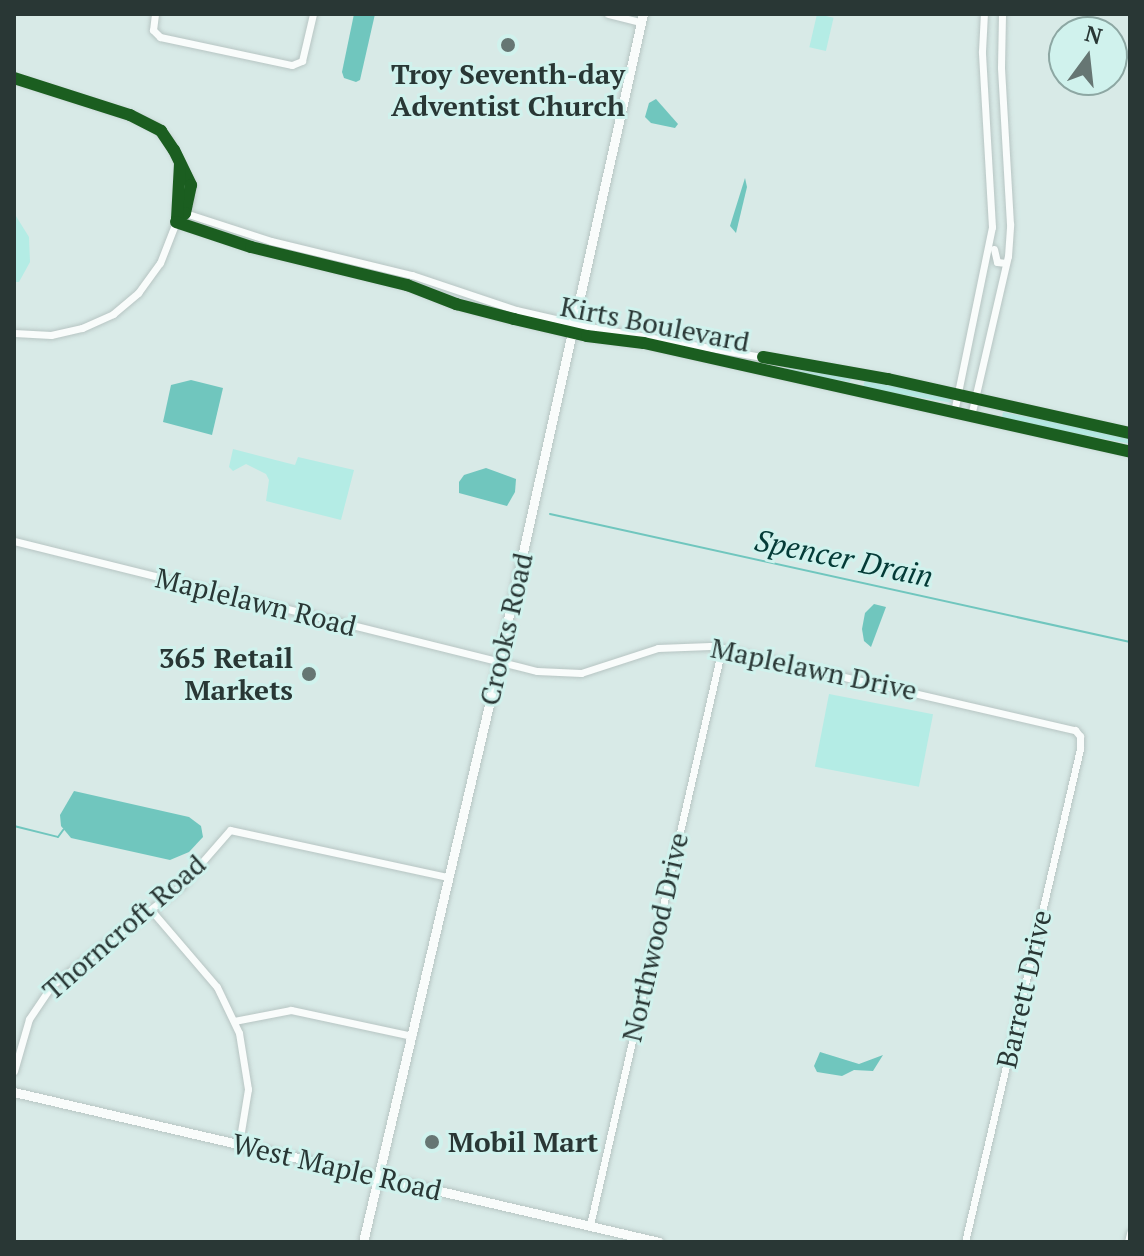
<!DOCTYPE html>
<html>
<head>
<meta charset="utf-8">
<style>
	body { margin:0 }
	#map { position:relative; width:1144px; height:1256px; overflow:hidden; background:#d8eae7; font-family:"PT Serif",serif }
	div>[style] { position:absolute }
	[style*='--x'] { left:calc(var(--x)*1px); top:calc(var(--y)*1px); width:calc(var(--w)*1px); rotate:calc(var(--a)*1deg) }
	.green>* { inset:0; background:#b4ece5; transform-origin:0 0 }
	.water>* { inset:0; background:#70c6be }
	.stream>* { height:2px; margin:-1px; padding:0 1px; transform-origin:1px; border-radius:1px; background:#70c6be }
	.roads { filter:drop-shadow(0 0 2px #b7c5c3) drop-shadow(0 0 2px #b7c5c3) }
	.street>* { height:7px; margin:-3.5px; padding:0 3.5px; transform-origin:3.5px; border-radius:3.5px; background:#f9fcfb }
	.secondary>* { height:9px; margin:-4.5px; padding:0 4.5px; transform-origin:4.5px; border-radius:4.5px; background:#f9fcfb }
	.cycleway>* { height:12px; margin:-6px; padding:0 6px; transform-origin:6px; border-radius:6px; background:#1b5e20 }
	.dots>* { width:22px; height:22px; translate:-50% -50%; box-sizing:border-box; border:4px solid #d0f2ed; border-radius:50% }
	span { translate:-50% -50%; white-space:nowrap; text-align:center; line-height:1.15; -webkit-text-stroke:6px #d0f2ed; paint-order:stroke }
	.poi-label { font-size:28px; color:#293735; font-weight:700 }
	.right { translate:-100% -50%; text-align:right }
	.left { translate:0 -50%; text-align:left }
	.street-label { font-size:28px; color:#293735 }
	.water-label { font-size:30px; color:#043b37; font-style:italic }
	.frame { position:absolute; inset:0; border:16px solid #293735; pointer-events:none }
	.north { position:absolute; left:1048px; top:16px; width:80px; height:80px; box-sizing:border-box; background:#d0f2ed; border:2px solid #8da7a3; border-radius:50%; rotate:15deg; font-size:22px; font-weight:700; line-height:32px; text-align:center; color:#293735 }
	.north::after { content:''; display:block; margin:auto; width:28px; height:36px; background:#667673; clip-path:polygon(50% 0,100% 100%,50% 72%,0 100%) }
</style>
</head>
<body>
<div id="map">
	<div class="green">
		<div style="left:817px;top:14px;width:17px;height:34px;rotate:13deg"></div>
		<div style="clip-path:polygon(14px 213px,29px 237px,30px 262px,19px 282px,14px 282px)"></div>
		<div style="clip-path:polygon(786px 368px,812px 372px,851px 376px,850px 382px,785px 371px)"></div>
		<div style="clip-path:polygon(865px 378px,947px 396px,953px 403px,863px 388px)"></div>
		<div style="left:1003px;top:412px;width:129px;height:7px;rotate:11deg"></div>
		<div style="clip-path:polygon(233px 449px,295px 465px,298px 457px,354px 470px,341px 520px,266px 501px,269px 480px,266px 474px,246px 464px,233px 471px,229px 467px)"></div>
		<div style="left:829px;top:694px;width:106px;height:74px;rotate:11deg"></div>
	</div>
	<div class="water">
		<div style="clip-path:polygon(354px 14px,375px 14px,360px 80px,356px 82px,344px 78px,342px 72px)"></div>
		<div style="clip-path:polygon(656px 99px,678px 124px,675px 128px,651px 123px,645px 117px,649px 103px)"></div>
		<div style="clip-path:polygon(745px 178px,747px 187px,736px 233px,730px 226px)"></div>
		<div style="clip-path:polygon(191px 380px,223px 388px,212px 435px,163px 422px,171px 385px)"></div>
		<div style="clip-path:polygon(486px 468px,516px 479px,515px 492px,507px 506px,459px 493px,459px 482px,464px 475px)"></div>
		<div style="clip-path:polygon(874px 604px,886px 607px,871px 647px,864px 641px,862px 629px,865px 613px)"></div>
		<div style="clip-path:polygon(74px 791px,189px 817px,201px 826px,203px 837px,189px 852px,170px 860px,71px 838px,61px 826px,60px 815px)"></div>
		<div style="clip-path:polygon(820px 1052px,859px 1064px,883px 1055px,873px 1071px,854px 1070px,842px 1076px,817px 1072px,814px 1066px)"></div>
	</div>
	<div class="stream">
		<div style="--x:550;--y:514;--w:594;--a:12.45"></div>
		<div style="--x:14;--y:826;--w:45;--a:14"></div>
		<div style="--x:58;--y:837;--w:9;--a:-54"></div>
	</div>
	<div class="roads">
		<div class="street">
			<div style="--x:155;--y:14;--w:16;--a:97"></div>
			<div style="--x:153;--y:30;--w:10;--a:45"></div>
			<div style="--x:160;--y:37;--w:135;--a:12"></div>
			<div style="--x:292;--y:65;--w:11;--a:-22"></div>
			<div style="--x:302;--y:61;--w:48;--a:-76.8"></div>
			<div style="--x:608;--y:14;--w:34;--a:14"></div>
			<div style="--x:14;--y:78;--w:122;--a:17.7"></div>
			<div style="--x:130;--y:115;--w:29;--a:25"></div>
			<div style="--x:156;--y:127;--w:18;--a:47"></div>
			<div style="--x:168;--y:140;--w:51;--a:62.9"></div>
			<div style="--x:191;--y:185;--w:18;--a:96"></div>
			<div style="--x:189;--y:203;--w:14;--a:120"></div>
			<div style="--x:185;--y:213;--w:90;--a:18"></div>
			<div style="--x:271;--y:241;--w:145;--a:13.6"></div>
			<div style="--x:412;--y:275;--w:110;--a:18.6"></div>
			<div style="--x:516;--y:310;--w:76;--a:12.9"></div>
			<div style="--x:590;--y:327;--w:303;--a:9.9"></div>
			<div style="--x:888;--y:379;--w:248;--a:12.6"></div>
			<div style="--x:176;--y:222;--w:79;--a:18.4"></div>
			<div style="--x:251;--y:247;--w:161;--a:13.7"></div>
			<div style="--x:407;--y:285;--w:53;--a:21.2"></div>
			<div style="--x:456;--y:304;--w:60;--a:14.5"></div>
			<div style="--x:514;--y:319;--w:75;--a:13.1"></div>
			<div style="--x:587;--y:336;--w:57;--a:7"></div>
			<div style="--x:644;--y:343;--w:498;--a:12.6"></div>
			<div style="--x:994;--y:249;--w:13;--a:77"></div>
			<div style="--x:997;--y:262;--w:9;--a:6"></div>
			<div style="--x:14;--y:333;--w:37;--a:3"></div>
			<div style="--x:51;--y:335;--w:32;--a:-13"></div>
			<div style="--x:82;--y:328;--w:34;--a:-24"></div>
			<div style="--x:113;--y:314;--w:33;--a:-40"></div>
			<div style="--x:138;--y:293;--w:37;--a:-54"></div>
			<div style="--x:160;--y:263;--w:44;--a:-68.7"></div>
			<div style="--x:176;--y:222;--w:58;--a:-86.1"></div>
			<div style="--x:954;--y:412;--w:189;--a:-78.4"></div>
			<div style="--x:992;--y:227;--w:176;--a:-93.3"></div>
			<div style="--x:982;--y:51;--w:37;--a:-87"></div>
			<div style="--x:971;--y:416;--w:164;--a:-77"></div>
			<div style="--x:1008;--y:256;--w:32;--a:-86"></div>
			<div style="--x:1010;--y:224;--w:157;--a:-93.3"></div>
			<div style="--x:1001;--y:67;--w:53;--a:-88.9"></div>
			<div style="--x:14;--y:541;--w:539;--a:13.96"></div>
			<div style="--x:537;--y:671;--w:44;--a:2.6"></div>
			<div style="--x:581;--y:673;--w:81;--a:-18"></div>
			<div style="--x:658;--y:648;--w:52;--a:-2.2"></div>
			<div style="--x:710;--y:646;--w:375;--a:13"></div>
			<div style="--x:1075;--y:730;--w:8;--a:50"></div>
			<div style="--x:1080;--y:736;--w:13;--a:90"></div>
			<div style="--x:1080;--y:749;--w:506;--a:103.13"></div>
			<div style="--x:151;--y:910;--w:101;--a:49.4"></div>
			<div style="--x:217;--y:987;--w:51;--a:64.4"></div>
			<div style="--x:239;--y:1033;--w:57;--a:80.9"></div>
			<div style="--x:248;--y:1089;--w:56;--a:99.3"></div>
			<div style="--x:234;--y:1021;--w:58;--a:-10.9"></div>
			<div style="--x:291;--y:1010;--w:124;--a:12.1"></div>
			<div style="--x:14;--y:1071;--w:54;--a:-73.9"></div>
			<div style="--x:29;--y:1019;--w:40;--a:-56"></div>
			<div style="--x:51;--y:986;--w:165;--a:-37.6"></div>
			<div style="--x:182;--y:885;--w:73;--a:-48.9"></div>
			<div style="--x:230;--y:830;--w:223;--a:12.2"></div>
			<div style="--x:590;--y:1225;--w:592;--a:-77.11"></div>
			<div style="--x:1128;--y:1242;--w:9;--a:-77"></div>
		</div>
		<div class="secondary">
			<div style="--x:14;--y:1092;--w:662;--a:13.09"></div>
			<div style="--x:363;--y:1242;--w:547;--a:-76.8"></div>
			<div style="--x:488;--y:709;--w:712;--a:-77.43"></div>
		</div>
	</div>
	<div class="cycleway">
		<div style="--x:14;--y:78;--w:122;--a:17.7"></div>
		<div style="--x:130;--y:115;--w:35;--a:27"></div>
		<div style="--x:161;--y:131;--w:23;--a:56"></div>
		<div style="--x:174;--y:150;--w:39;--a:64"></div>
		<div style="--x:191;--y:185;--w:29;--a:102"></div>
		<div style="--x:185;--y:213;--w:10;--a:143"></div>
		<div style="--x:177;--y:219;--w:55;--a:-86.9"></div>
		<div style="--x:176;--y:222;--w:79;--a:18.4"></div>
		<div style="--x:251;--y:247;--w:161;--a:13.7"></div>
		<div style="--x:407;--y:285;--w:53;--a:21.2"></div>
		<div style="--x:456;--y:304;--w:60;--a:14.5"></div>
		<div style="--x:514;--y:319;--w:75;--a:13.1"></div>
		<div style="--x:587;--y:336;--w:57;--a:7"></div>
		<div style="--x:644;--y:343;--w:498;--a:12.6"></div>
		<div style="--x:763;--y:357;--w:127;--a:10"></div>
		<div style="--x:888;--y:379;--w:248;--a:12.6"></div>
	</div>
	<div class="dots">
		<div style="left:508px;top:45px;background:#667673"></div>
		<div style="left:309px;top:674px;background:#667673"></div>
		<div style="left:432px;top:1142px;background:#667673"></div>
	</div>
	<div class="poi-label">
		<span style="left:508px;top:90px">Troy Seventh-day<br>Adventist Church</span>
		<span class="right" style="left:293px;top:674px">365 Retail<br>Markets</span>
		<span class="left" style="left:448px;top:1142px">Mobil Mart</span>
	</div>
	<div class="street-label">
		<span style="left:655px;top:324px;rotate:11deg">Kirts Boulevard</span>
		<span style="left:256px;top:602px;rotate:14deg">Maplelawn Road</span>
		<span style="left:506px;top:629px;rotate:-77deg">Crooks Road</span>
		<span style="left:814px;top:669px;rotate:12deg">Maplelawn Drive</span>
		<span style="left:124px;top:927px;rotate:-41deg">Thorncroft Road</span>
		<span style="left:655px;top:937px;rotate:-77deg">Northwood Drive</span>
		<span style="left:1024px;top:989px;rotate:-77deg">Barrett Drive</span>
		<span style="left:337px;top:1167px;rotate:13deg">West Maple Road</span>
	</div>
	<div class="water-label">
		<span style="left:844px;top:558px;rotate:12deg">Spencer Drain</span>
	</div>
	<div class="frame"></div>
	<div class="north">N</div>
</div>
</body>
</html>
